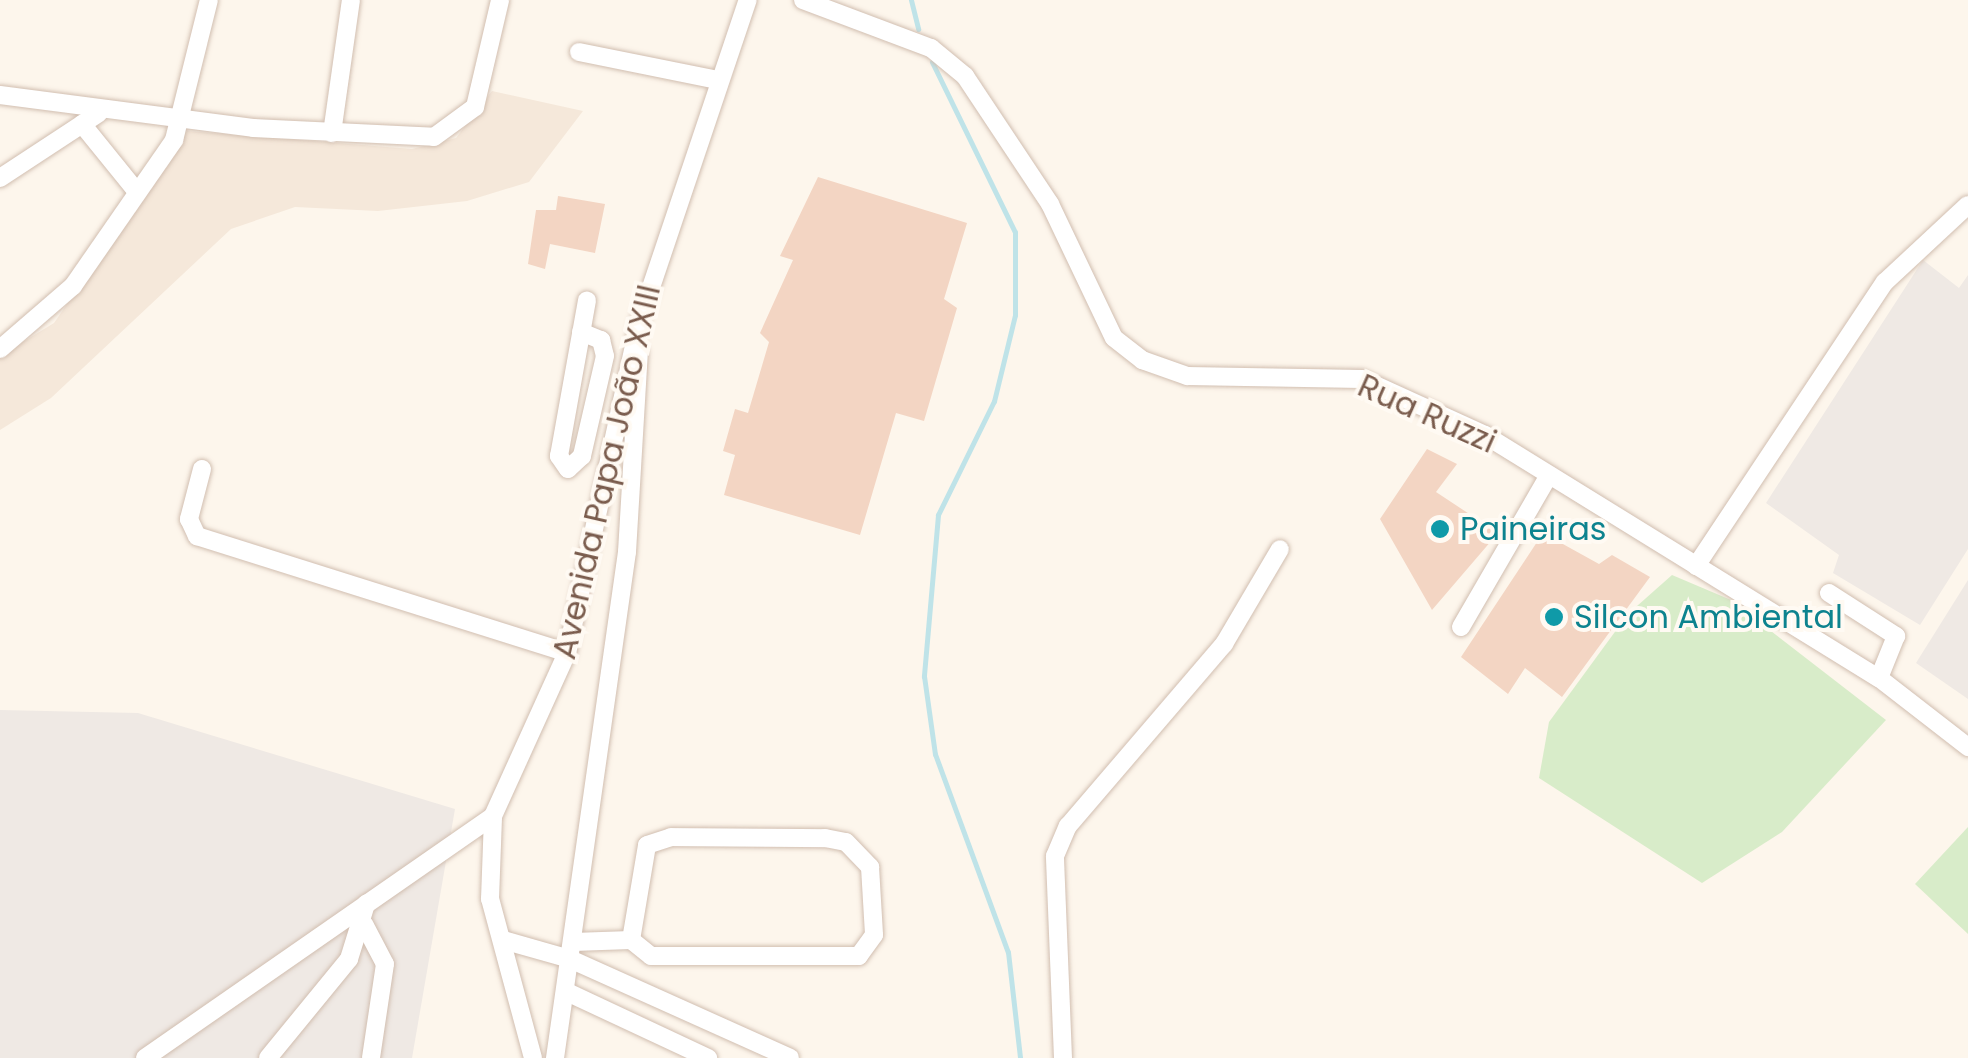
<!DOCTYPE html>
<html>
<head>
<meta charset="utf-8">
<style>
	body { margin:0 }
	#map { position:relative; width:1968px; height:1058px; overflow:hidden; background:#fdf6ec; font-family:Poppins,sans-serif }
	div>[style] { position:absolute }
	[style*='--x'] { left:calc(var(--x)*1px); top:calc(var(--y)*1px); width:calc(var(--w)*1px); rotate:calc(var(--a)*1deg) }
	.residential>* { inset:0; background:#f5e8da }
	.industrial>* { inset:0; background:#efe9e4 }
	.green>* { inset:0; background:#d8ecc9 }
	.stream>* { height:5px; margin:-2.5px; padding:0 2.5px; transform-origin:2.5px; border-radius:2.5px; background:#bfe3e8 }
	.building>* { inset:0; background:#f3d5c3 }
	.roads { filter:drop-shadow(0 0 2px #d1beb0) drop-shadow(0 0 2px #d1beb0) }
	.minor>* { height:18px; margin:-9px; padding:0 9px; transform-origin:9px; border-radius:9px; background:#fff }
	.dots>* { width:28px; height:28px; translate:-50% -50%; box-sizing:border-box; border:5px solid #fffaf3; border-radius:50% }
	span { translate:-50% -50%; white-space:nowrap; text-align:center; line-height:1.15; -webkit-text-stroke:8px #fffaf3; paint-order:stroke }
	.street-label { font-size:32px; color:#7a5c4d }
	.culture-label { font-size:32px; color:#0d838f }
	.left { translate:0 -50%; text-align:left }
</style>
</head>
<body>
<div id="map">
	<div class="residential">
		<div style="clip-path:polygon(492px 91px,583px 111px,529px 182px,467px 201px,378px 211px,295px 207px,231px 229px,51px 398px,0 430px,0 356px,54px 323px,187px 131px,412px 149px,456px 138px)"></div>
	</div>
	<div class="industrial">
		<div style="clip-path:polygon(1923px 260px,1959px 288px,1968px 275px,1968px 549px,1920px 625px,1833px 573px,1839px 555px,1766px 503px)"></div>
		<div style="clip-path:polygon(1968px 580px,1968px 699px,1916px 663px)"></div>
		<div style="clip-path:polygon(0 710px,138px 713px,455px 809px,412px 1058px,0 1058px)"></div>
	</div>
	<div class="green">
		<div style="clip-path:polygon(1672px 575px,1731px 600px,1886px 720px,1782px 832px,1702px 883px,1539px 778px,1549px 722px,1628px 614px)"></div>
		<div style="clip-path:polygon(1968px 827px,1968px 934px,1915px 884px)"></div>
	</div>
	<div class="stream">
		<div style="--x:911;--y:0;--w:30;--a:76"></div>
		<div style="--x:932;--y:62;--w:189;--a:64"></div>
		<div style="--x:1015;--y:232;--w:83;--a:90"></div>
		<div style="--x:1015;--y:315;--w:89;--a:103.7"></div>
		<div style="--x:994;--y:401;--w:127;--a:116.2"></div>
		<div style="--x:938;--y:515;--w:162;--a:95"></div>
		<div style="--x:924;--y:676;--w:79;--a:82"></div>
		<div style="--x:935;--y:754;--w:211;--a:69.8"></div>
		<div style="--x:1008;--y:952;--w:107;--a:83.5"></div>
	</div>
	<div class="building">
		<div style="clip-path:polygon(818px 177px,967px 223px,944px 299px,957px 308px,924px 421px,896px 413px,860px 535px,724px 495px,735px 455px,723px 451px,735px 409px,748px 413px,769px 342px,760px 333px,793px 260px,780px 256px)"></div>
		<div style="clip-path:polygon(558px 196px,605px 204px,595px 253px,550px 244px,545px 269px,528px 264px,536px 210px,556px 210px)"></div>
		<div style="clip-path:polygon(1427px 449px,1457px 464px,1436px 492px,1498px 533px,1432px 610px,1380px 519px)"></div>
		<div style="clip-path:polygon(1543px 533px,1599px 564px,1612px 555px,1650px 577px,1562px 697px,1525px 668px,1508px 694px,1461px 657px)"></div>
	</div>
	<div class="roads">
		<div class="minor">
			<div style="--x:803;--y:0;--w:137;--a:20.6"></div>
			<div style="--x:931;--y:48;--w:44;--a:39.5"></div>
			<div style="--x:965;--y:76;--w:154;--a:56.4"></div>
			<div style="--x:1050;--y:204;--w:148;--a:64.5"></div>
			<div style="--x:1114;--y:338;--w:36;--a:38"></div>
			<div style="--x:1142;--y:360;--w:48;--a:19.6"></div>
			<div style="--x:1187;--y:376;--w:175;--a:1"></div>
			<div style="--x:1362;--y:379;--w:135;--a:24.5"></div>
			<div style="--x:1485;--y:435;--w:463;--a:31.7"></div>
			<div style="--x:1879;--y:678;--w:113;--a:37.8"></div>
			<div style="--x:579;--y:52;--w:142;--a:11.4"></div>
			<div style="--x:0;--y:95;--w:255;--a:7.4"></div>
			<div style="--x:253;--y:128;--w:181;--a:2.8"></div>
			<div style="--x:434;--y:137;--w:51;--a:-36.2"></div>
			<div style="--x:475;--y:107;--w:110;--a:-76.8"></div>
			<div style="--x:82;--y:124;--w:87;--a:51"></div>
			<div style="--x:332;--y:133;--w:134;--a:-81.9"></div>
			<div style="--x:0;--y:178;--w:118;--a:-33.3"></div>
			<div style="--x:581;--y:332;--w:22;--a:22"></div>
			<div style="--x:601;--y:340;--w:16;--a:76"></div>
			<div style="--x:605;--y:356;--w:103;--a:103"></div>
			<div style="--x:582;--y:456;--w:19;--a:137"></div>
			<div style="--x:568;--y:469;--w:16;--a:-125"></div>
			<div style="--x:559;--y:456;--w:158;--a:-79.8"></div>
			<div style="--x:0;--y:349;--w:96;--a:-40.8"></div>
			<div style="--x:73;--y:286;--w:178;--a:-55.3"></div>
			<div style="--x:174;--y:140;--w:144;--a:-76"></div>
			<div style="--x:202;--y:469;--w:52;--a:104.6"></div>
			<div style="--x:189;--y:519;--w:19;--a:65"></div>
			<div style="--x:197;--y:536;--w:388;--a:17.5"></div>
			<div style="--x:1696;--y:566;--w:341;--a:-56.4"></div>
			<div style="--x:1885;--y:282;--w:113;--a:-42.9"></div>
			<div style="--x:1829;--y:593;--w:80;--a:32.7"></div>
			<div style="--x:1896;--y:636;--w:45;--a:112"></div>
			<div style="--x:1461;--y:627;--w:173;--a:-59.9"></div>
			<div style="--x:825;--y:838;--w:21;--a:11"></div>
			<div style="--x:846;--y:842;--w:35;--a:46"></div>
			<div style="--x:870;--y:867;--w:68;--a:86.6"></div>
			<div style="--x:874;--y:935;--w:26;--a:126"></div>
			<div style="--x:859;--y:956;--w:208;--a:180"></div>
			<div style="--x:651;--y:956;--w:26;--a:-141"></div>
			<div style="--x:631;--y:940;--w:96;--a:-80.4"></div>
			<div style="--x:647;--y:845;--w:25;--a:-18"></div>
			<div style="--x:671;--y:837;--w:154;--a:0.4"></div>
			<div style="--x:364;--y:924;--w:45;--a:62.3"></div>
			<div style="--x:385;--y:964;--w:95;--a:98.5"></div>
			<div style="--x:503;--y:940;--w:70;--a:15.8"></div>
			<div style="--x:570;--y:959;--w:241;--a:24.2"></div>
			<div style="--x:573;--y:942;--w:58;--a:-2"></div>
			<div style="--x:567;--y:992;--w:156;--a:25.1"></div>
			<div style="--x:145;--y:1058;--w:424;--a:-34.8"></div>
			<div style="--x:268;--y:1058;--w:128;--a:-50.7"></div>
			<div style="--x:349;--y:959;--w:58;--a:-72.8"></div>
			<div style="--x:533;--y:1058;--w:165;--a:-105.1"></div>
			<div style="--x:490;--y:899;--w:83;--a:-87.9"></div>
			<div style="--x:493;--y:816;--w:179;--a:-65.6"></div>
			<div style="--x:567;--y:653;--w:335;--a:-77.7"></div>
			<div style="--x:638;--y:326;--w:344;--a:-71.4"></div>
			<div style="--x:555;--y:1058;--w:511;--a:-81.9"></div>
			<div style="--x:627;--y:552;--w:201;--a:-86.6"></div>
			<div style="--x:1063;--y:1058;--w:202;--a:-92.3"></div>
			<div style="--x:1055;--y:856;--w:33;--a:-67"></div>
			<div style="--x:1068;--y:826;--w:240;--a:-49.4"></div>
			<div style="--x:1224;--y:644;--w:110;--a:-59.5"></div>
		</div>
	</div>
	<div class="dots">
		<div style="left:1440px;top:529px;background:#0f9aa8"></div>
		<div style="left:1554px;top:617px;background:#0f9aa8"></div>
	</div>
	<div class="street-label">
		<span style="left:1427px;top:414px;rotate:24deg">Rua Ruzzi</span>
		<span style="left:607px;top:472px;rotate:-77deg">Avenida Papa João XXIII</span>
	</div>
	<div class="culture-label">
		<span class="left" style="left:1460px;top:529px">Paineiras</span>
		<span class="left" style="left:1574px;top:617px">Silcon Ambiental</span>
	</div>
</div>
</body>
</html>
